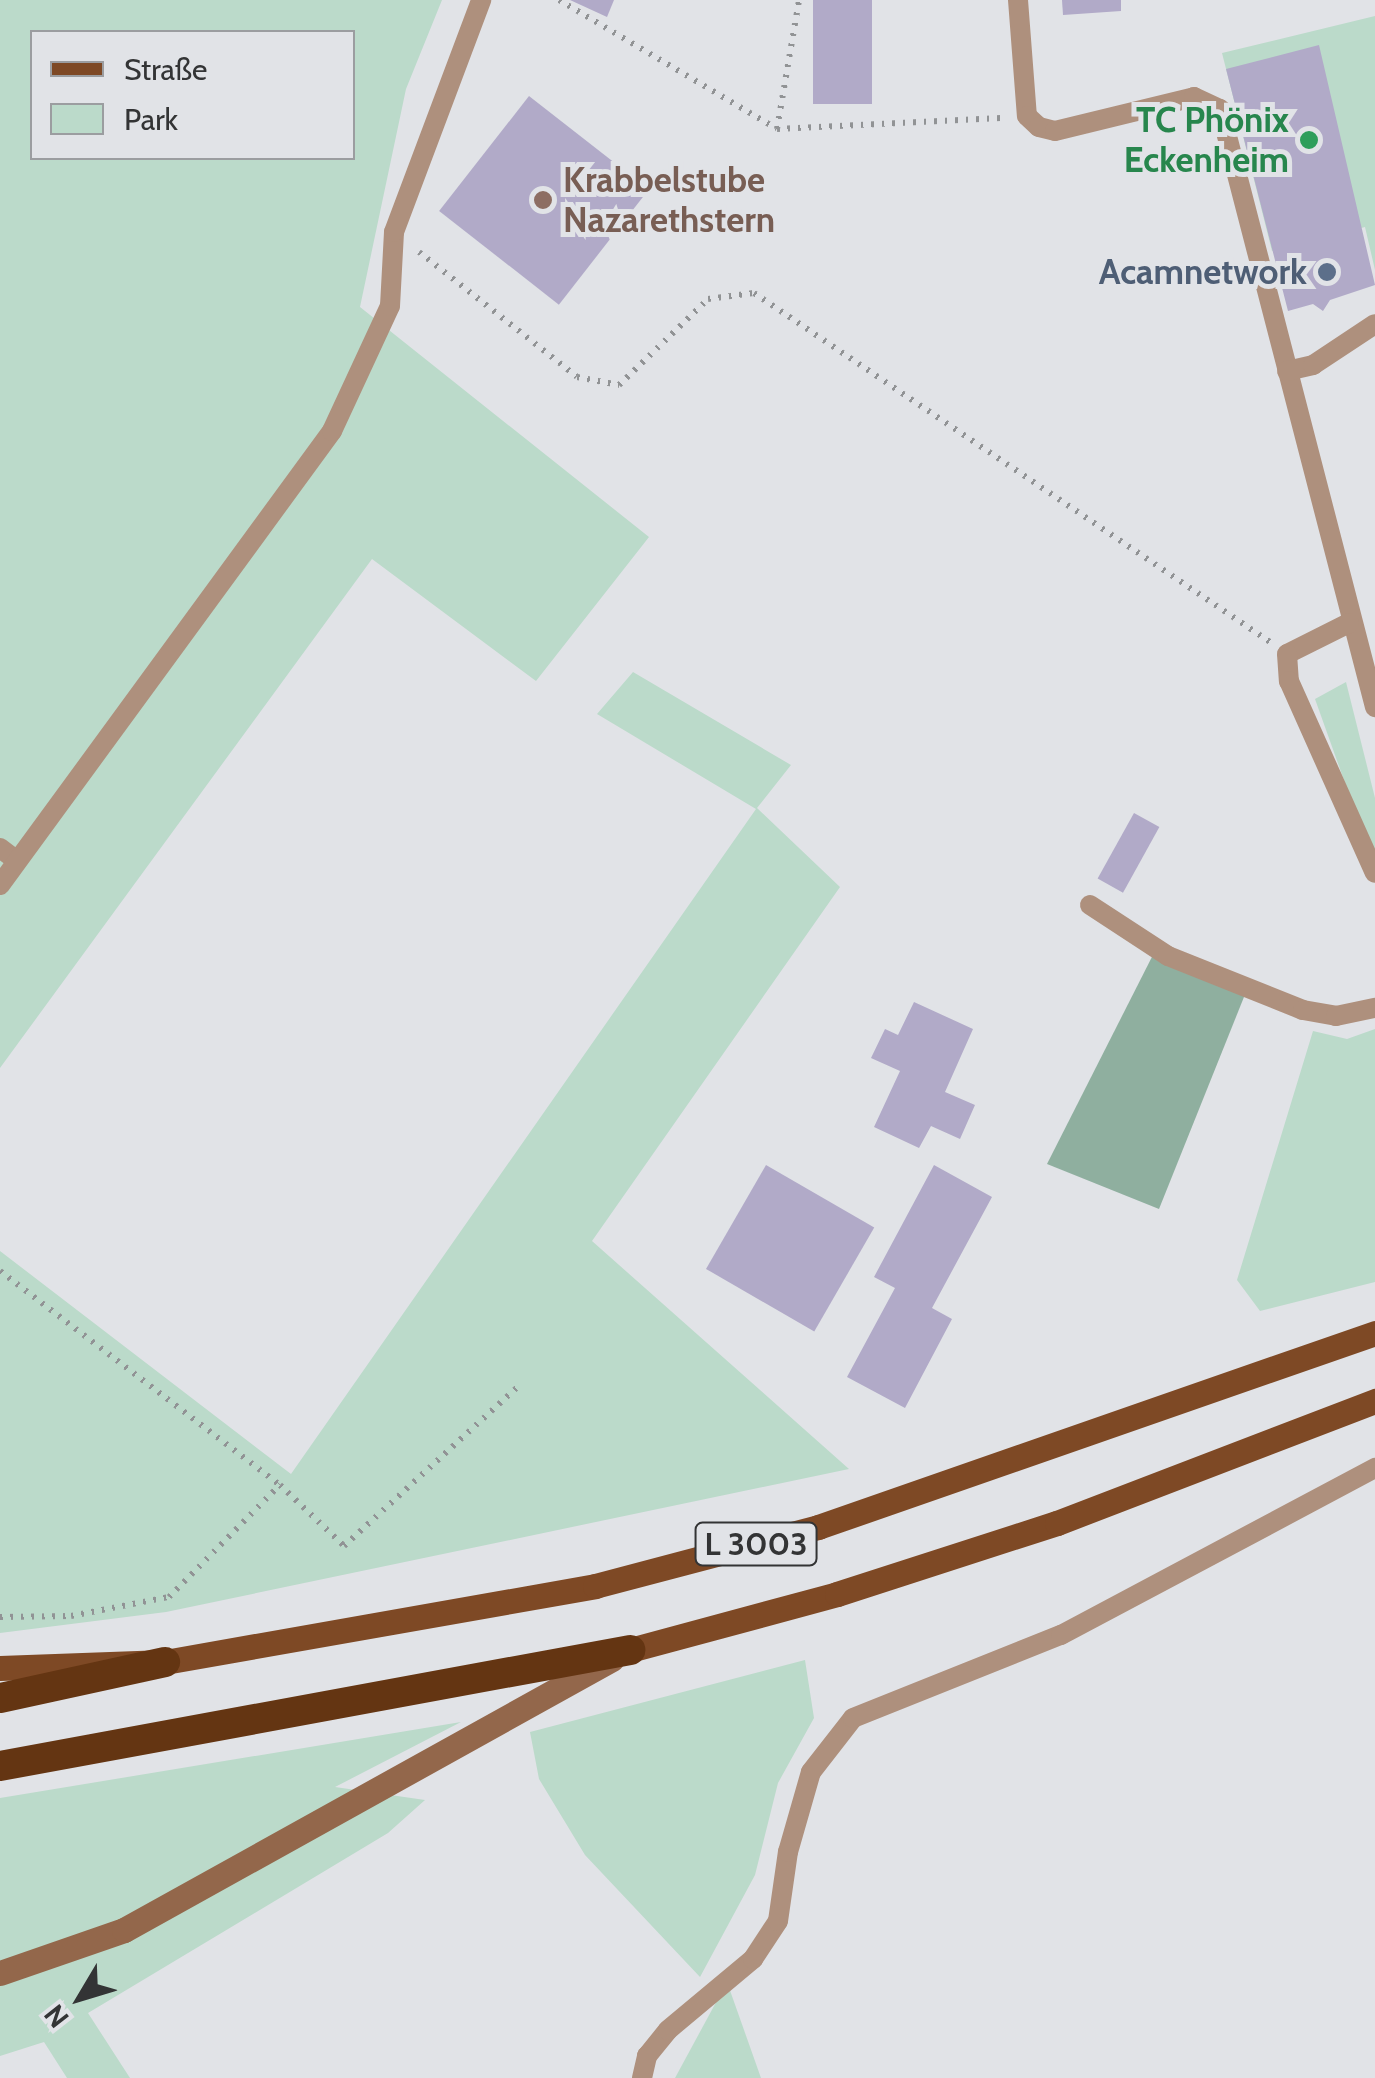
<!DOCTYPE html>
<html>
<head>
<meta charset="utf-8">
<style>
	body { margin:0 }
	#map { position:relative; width:1375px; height:2078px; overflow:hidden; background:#e1e3e7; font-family:Cabin,sans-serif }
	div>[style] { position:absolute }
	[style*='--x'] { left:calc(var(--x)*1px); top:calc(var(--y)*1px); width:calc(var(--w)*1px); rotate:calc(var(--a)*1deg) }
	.green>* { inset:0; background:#bbdaca }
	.forest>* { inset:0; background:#8faf9f }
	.building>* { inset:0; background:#b1aac8; transform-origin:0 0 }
	.path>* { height:6px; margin-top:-3px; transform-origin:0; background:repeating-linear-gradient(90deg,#919395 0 2.5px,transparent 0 10.5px) }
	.service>* { height:20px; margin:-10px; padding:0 10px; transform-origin:10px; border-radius:10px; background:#ae907d }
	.secondary>* { height:25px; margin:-12.5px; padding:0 12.5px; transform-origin:12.5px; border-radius:12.5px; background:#93674b }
	.primary>* { height:25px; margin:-12.5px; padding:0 12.5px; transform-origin:12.5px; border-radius:12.5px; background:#7e4925 }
	.motorway>* { height:30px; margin:-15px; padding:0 15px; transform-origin:15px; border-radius:15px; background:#643512 }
	.dots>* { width:28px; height:28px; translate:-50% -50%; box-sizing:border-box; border:5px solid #e1e3e7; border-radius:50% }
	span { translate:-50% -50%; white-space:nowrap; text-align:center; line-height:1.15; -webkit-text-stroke:10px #e1e3e7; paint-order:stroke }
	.shield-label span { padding:2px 8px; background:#e1e3e7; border:2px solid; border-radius:8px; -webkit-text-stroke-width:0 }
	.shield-label { font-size:32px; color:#333435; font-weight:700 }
	.leisure-label { font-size:35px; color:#27864d; font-weight:700 }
	.right { translate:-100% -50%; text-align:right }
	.education-label { font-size:35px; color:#785e54; font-weight:700 }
	.left { translate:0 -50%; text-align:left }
	.service-label { font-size:35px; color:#4e5e75; font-weight:700 }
	.legend { position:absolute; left:30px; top:30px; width:325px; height:130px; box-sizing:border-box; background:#e1e3e7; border:2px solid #9b9da0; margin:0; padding:12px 18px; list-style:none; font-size:30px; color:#333435 }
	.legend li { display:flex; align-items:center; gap:20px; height:50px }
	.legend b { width:50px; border:2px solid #9b9da0 }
	.north { position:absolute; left:30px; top:1948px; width:100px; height:100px; -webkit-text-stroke:8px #e1e3e7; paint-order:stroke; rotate:232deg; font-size:28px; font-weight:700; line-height:40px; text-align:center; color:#333435 }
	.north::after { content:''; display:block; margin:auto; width:35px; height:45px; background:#333435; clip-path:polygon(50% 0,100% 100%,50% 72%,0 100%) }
</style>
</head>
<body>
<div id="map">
	<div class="green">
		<div style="clip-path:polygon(evenodd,0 0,442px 0,406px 89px,360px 307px,649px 537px,536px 681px,372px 559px,0 1068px,0 0,32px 32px,352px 32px,352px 158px,32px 158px,32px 32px)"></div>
		<div style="clip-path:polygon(1375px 16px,1375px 270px,1365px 227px,1272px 251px,1222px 53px)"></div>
		<div style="clip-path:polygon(633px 672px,791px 765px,757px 808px,840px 887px,592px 1241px,849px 1469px,166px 1612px,0 1633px,0 1251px,291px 1474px,756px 809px,597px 714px)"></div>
		<div style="clip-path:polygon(1346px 682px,1375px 798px,1375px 867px,1315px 699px)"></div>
		<div style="clip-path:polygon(1375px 1029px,1375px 1282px,1260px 1311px,1237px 1280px,1313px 1031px,1347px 1039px)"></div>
		<div style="clip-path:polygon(805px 1660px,814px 1718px,778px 1783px,755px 1875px,700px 1977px,585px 1855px,539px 1779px,530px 1732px)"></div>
		<div style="clip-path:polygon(461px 1722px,335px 1787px,425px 1800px,388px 1833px,88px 2013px,130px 2078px,67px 2078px,44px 2042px,0 2056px,0 1798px)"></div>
		<div style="clip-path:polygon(727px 1982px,761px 2078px,675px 2078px)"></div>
	</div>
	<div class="forest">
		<div style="clip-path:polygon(1158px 945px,1248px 987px,1159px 1209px,1047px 1164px)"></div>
	</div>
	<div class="building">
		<div style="clip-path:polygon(570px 0,614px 0,607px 17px)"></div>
		<div style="left:813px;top:0;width:59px;height:104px"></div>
		<div style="clip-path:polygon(1062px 0,1121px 0,1121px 11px,1063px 15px)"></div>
		<div style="clip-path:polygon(1319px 45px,1375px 285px,1330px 300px,1323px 311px,1313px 304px,1288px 311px,1226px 69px)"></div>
		<div style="left:529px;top:96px;width:152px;height:146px;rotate:38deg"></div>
		<div style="left:1134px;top:813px;width:29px;height:75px;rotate:29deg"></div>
		<div style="clip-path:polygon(914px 1002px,973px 1029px,945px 1092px,975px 1105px,960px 1139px,931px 1126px,919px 1148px,874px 1127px,900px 1071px,871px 1058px,885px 1029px,898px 1035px)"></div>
		<div style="left:766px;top:1165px;width:125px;height:120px;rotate:30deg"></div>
		<div style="clip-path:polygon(934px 1165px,992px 1197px,932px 1308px,952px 1319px,905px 1408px,847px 1377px,895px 1288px,874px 1277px)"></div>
	</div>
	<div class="path">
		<div style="--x:559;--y:0;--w:253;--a:30.6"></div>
		<div style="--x:777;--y:129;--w:224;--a:-2.8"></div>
		<div style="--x:777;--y:129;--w:131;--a:-80.3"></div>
		<div style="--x:419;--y:252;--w:201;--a:38.3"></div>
		<div style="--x:577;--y:377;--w:43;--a:10.8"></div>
		<div style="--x:619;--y:385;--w:124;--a:-44"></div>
		<div style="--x:708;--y:299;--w:46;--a:-7.4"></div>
		<div style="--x:754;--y:293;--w:623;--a:34.07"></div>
		<div style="--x:0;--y:1271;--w:352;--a:37.4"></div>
		<div style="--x:280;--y:1485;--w:88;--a:43.6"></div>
		<div style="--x:344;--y:1546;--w:240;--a:-42.5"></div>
		<div style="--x:0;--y:1617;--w:71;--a:-0.8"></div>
		<div style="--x:71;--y:1616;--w:100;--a:-11"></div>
		<div style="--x:169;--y:1597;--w:158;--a:-45.3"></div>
	</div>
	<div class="service">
		<div style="--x:1018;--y:0;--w:116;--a:85.6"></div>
		<div style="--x:1027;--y:116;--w:16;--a:43"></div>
		<div style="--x:1039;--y:127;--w:16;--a:14"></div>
		<div style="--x:1055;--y:131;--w:143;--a:-13.7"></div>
		<div style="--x:1194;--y:97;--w:29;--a:25"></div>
		<div style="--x:1220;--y:109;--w:618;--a:75.47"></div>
		<div style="--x:1287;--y:371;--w:27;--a:-13"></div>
		<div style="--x:1313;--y:365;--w:74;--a:-33.5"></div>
		<div style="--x:1349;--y:623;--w:69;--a:153.4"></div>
		<div style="--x:1287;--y:654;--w:27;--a:86"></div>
		<div style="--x:1289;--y:681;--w:210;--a:65.9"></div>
		<div style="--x:0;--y:848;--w:21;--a:37"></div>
		<div style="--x:0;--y:885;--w:562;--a:-53.82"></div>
		<div style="--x:332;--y:431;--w:138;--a:-65.1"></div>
		<div style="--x:390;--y:306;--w:74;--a:-86.9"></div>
		<div style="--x:394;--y:232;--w:248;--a:-69.4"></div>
		<div style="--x:1090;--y:905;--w:93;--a:33.2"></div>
		<div style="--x:1168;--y:956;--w:145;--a:21.8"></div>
		<div style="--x:1303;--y:1010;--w:34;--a:10"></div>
		<div style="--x:1336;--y:1016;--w:40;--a:-12"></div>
		<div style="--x:642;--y:2078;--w:23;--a:-77"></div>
		<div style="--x:647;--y:2056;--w:33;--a:-51"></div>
		<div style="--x:668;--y:2030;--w:111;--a:-39.9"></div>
		<div style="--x:753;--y:1959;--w:45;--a:-56.7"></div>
		<div style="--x:778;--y:1921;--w:70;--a:-81.8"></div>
		<div style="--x:788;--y:1852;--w:83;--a:-74"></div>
		<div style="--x:811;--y:1772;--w:68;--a:-52.1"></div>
		<div style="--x:853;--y:1718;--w:224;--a:-21.8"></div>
		<div style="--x:1061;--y:1635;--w:356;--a:-28"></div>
	</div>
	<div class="secondary">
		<div style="--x:0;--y:1973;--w:131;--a:-19.1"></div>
		<div style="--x:124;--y:1930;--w:558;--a:-29.04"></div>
	</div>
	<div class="primary">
		<div style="--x:630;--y:1650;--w:214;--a:-15.1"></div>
		<div style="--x:837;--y:1594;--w:231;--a:-17.9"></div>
		<div style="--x:1057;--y:1523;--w:341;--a:-21"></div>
		<div style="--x:0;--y:1668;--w:165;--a:-2.1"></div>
		<div style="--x:165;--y:1662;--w:437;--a:-10"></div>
		<div style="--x:595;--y:1586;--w:231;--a:-14.8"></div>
		<div style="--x:818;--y:1527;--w:590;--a:-19.2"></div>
	</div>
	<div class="motorway">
		<div style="--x:0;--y:1698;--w:169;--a:-12.3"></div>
		<div style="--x:0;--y:1766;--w:641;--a:-10.43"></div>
	</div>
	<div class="dots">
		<div style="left:1309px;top:140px;background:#2e9e5b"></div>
		<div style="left:543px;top:200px;background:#8d6e63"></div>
		<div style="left:1327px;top:272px;background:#5c6f8a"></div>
	</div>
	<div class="shield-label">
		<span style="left:756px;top:1544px">L 3003</span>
	</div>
	<div class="leisure-label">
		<span class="right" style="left:1289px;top:140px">TC Phönix<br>Eckenheim</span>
	</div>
	<div class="education-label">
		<span class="left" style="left:563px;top:200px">Krabbelstube<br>Nazarethstern</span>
	</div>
	<div class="service-label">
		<span class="right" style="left:1307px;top:272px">Acamnetwork</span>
	</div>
	<ul class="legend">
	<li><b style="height:12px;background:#7e4925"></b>Straße</li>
	<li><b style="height:28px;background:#bbdaca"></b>Park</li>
	</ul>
	<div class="north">N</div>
</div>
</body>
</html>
